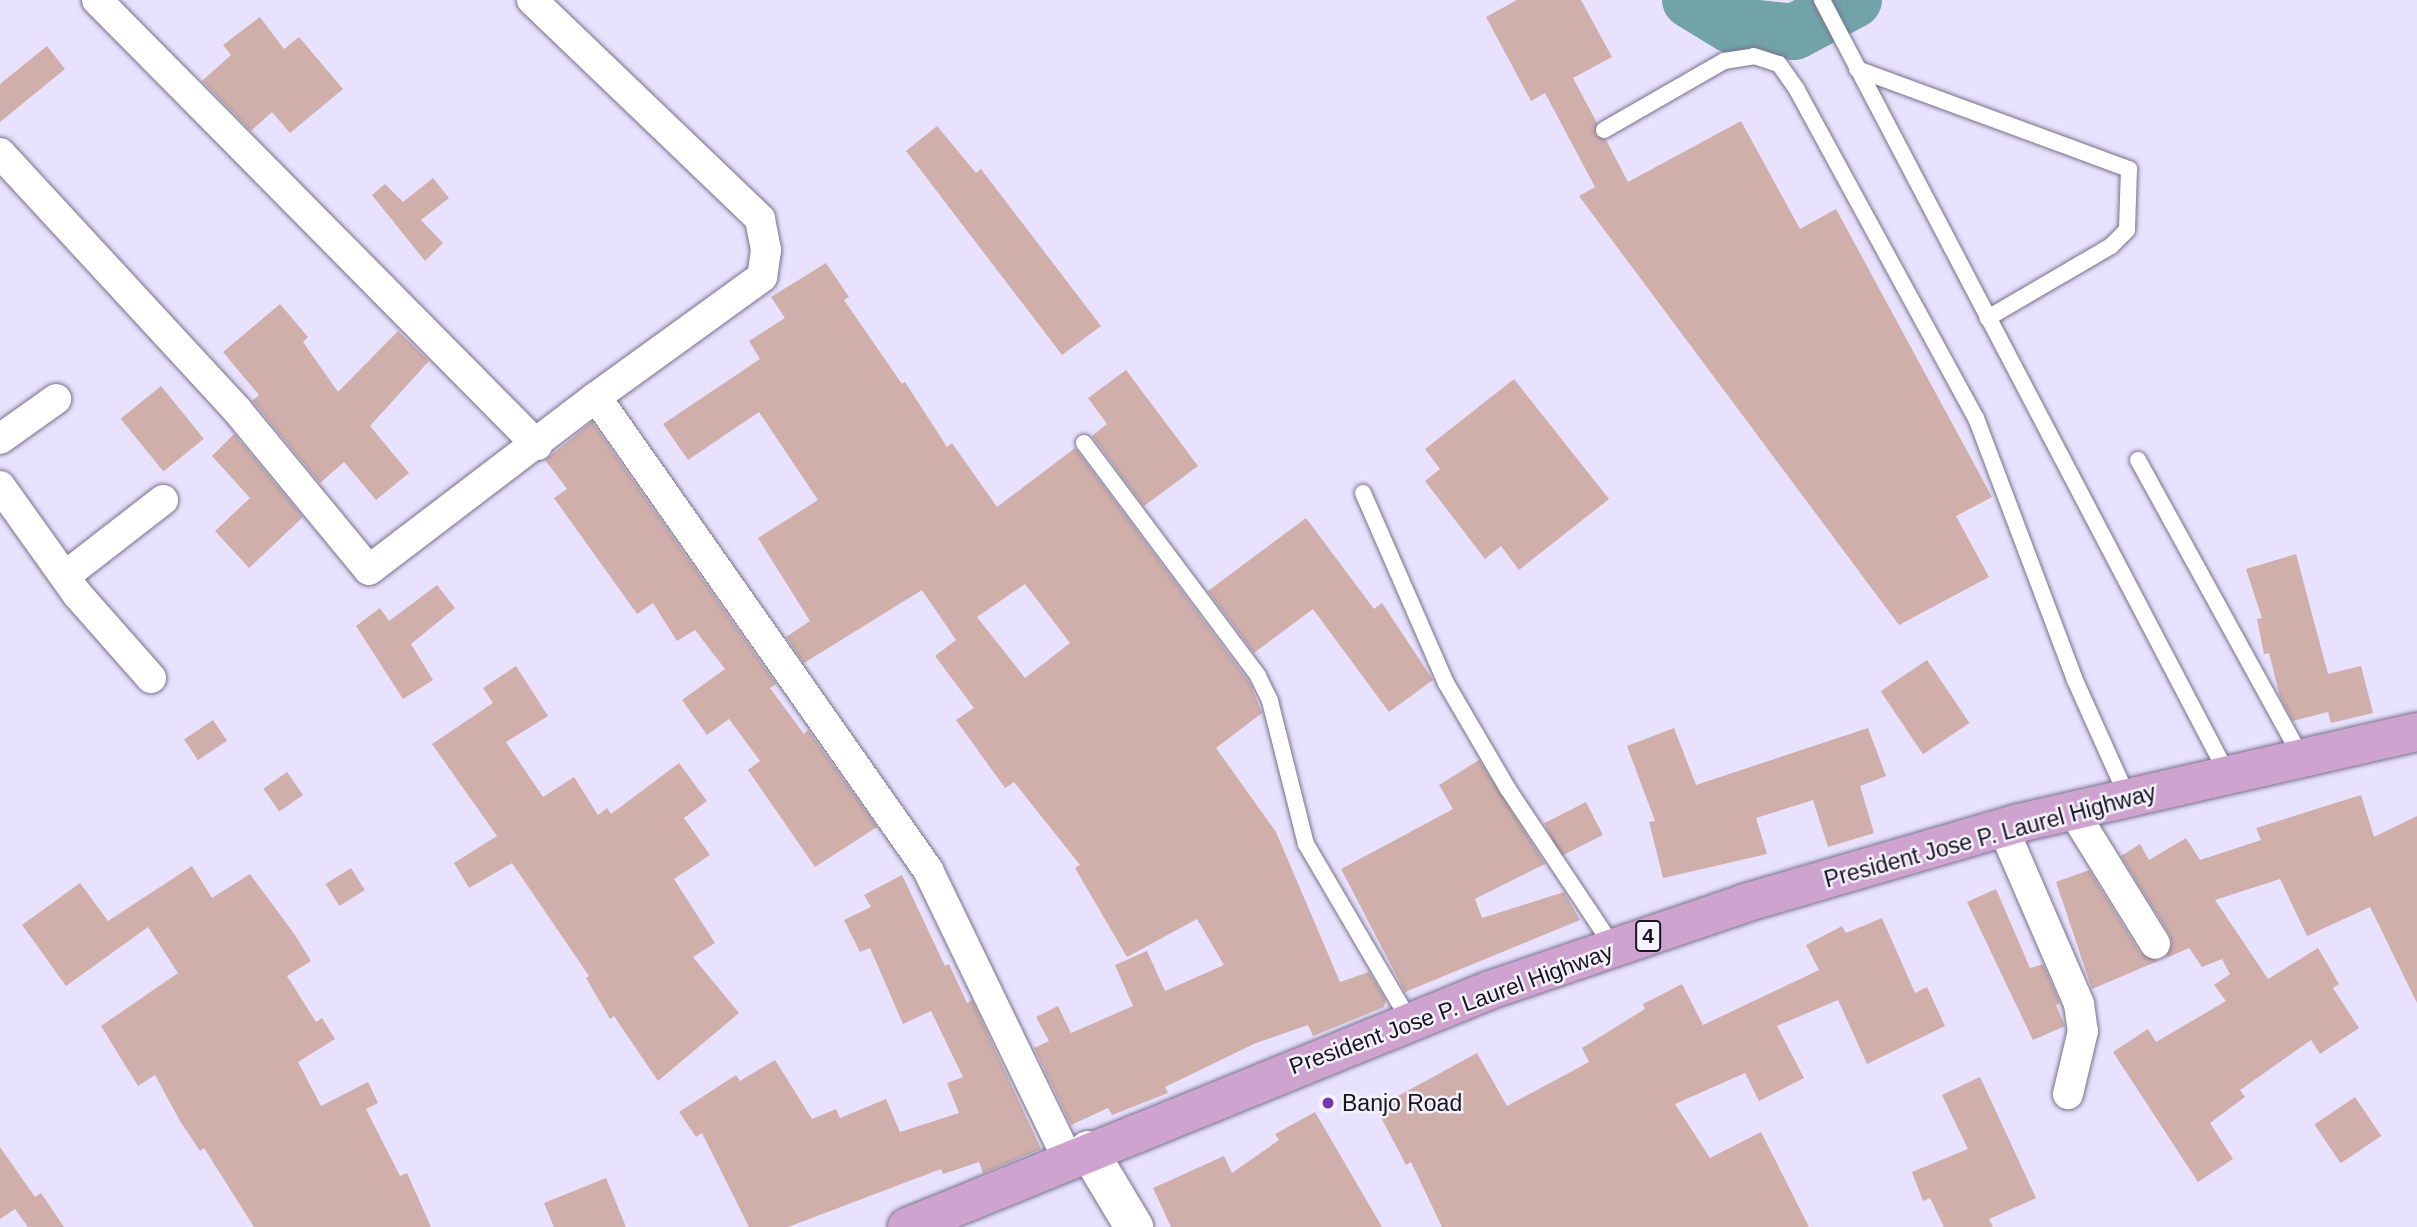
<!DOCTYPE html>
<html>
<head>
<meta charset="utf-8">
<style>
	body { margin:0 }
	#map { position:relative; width:2417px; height:1227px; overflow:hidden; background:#e8e2fe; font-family:Helvetica,sans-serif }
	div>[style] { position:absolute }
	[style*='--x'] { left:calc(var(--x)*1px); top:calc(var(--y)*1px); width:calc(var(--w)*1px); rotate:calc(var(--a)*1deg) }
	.river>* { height:56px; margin:-28px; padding:0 28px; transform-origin:28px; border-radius:28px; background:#71a3a9 }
	.building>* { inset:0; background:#d0afab; transform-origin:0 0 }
	.roads { filter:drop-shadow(0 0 2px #77718a) drop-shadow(0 0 2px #77718a) }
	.service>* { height:16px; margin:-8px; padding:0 8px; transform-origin:8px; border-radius:8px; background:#fff }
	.minor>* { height:30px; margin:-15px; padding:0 15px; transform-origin:15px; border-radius:15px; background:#fff }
	.tertiary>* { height:38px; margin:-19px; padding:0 19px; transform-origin:19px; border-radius:19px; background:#fff }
	.trunk>* { height:38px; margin:-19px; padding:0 19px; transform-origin:19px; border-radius:19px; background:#cea3cf }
	.dots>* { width:19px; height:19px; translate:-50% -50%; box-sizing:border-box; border:4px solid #f5f2fe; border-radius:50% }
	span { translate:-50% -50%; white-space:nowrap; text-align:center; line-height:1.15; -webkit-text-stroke:5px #f5f2fe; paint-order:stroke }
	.shield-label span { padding:2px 5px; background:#f5f2fe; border:2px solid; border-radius:5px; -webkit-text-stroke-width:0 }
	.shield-label { font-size:21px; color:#17151f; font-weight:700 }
	.street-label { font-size:23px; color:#17151f }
	.poi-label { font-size:23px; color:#17151f }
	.left { translate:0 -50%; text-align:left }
</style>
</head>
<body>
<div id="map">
	<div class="river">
		<div style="--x:1690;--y:0;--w:48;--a:31.4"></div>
		<div style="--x:1731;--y:25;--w:63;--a:6.3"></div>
		<div style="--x:1794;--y:32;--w:68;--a:-28.1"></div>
	</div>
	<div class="building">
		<div style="clip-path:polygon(1517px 0,1581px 0,1612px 57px,1573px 78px,1597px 123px,1595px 135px,1606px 140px,1628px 182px,1741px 121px,1800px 229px,1836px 209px,1992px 497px,1956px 516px,1989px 577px,1899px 625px,1579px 196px,1595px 187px,1545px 93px,1531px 101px,1486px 17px)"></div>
		<div style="clip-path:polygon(260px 17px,284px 49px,299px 37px,343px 89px,290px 133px,272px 112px,251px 131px,202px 81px,231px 55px,223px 45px)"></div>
		<div style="clip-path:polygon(47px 46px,65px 69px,0 122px,0 84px)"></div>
		<div style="clip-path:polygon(937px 126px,976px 173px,981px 169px,1101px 326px,1062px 355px,906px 151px)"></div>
		<div style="clip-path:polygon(433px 178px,449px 198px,421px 220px,443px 243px,425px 261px,372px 195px,385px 184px,403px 202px)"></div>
		<div style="clip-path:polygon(evenodd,826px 263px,849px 297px,844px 300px,902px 384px,905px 382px,947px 447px,952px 443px,997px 507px,1075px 448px,1250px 683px,1262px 713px,1216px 748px,1276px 832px,1340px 982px,1369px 972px,1386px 1000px,1384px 1007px,1313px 1036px,1308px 1025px,1256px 1043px,1165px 1087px,1168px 1093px,1112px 1115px,1108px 1108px,1071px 1125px,1034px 1048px,1049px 1041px,1036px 1017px,1058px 1006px,1071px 1033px,1133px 1006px,1115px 965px,1147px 951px,1165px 991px,1224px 965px,1197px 919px,1127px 957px,1075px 868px,1080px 865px,1014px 782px,1005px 788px,956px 720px,974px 708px,935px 656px,956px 640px,922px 590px,804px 663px,786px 637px,810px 621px,758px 538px,818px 500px,759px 412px,688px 460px,663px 424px,760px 359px,749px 341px,785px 318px,771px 297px,826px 263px,1025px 584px,1070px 643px,1025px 678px,977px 617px,1025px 584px)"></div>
		<div style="clip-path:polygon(280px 304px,308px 337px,303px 342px,338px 392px,398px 331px,429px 361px,370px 426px,409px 473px,376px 500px,344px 462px,320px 483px,255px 404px,252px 401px,259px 395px,223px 352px)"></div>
		<div style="clip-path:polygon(1126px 370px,1198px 466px,1144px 506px,1092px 436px,1107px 424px,1088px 398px)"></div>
		<div style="clip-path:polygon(1514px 379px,1609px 499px,1519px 570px,1501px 546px,1485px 559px,1425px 481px,1440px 469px,1425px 449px)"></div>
		<div style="left:161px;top:386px;width:68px;height:52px;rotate:51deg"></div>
		<div style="clip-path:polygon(592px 422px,776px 684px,770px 688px,804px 734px,808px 730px,877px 827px,815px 867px,748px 770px,760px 761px,729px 719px,707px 735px,682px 700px,725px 669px,695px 630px,677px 641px,653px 603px,637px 614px,554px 498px,567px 489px,545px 460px)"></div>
		<div style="clip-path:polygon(234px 434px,303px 517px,249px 568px,215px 531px,250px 498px,212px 456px)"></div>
		<div style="clip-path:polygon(1306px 518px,1374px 609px,1382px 603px,1433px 680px,1389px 712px,1313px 609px,1254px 653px,1208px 591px)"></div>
		<div style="clip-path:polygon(2296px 554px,2328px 674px,2361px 666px,2373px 713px,2331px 723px,2328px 712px,2293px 721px,2280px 697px,2269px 653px,2264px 654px,2257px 619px,2262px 618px,2246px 569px)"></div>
		<div style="clip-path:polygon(437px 585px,455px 608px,411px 644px,433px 680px,403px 699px,356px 626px,380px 608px,389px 621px)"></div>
		<div style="left:1927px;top:660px;width:76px;height:56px;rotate:56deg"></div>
		<div style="clip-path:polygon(516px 666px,548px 716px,506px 742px,543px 797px,574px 777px,598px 815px,607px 808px,611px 814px,679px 763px,707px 801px,684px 818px,710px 855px,674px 879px,715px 943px,693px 957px,739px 1013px,658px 1081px,614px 1016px,610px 1019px,586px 978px,589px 976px,512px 863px,469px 888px,454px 863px,497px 836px,432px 744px,493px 703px,483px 688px)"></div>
		<div style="left:213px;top:720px;width:25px;height:35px;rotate:56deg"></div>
		<div style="clip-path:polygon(1674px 728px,1696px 785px,1868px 728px,1886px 776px,1860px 786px,1874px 833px,1828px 847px,1813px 800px,1756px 818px,1767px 854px,1663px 878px,1649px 822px,1655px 821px,1627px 746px)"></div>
		<div style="clip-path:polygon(1479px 760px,1545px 864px,1475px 899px,1482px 918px,1564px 892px,1580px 920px,1405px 992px,1341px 869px,1453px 809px,1439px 785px)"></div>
		<div style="left:287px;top:772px;width:28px;height:29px;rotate:55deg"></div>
		<div style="clip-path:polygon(2361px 795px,2374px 837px,2417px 816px,2417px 1003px,2370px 907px,2307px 936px,2280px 879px,2215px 900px,2268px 979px,2318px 948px,2339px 984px,2333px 988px,2359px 1028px,2320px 1054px,2311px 1040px,2240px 1090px,2245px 1097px,2210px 1123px,2233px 1159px,2198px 1182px,2113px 1052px,2148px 1029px,2156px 1042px,2226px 1001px,2214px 985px,2230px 974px,2222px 959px,2202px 967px,2189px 948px,2166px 958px,2172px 944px,2170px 935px,2121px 856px,2140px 844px,2149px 860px,2186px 838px,2200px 860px,2261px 840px,2256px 828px)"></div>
		<div style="left:1586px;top:802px;width:37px;height:47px;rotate:63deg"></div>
		<div style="clip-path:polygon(192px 866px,212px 898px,250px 874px,295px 935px,311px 961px,287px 976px,316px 1022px,322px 1018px,335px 1039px,298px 1062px,321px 1106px,368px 1082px,378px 1103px,366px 1109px,400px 1176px,407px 1173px,431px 1227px,254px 1227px,204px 1148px,200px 1151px,180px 1121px,155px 1075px,138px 1086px,101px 1026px,178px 973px,148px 927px,66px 986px,22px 925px,80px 883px,108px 921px)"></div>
		<div style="left:351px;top:868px;width:26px;height:30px;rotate:58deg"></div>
		<div style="clip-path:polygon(2089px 870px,2140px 953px,2158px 961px,2092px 989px,2056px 882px)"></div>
		<div style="clip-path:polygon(902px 875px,945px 966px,949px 964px,967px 1003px,972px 1000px,1041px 1149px,983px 1173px,979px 1162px,943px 1174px,941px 1169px,788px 1227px,749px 1227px,702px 1133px,696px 1137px,679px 1112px,736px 1075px,740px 1081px,775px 1060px,812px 1119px,836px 1109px,840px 1118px,886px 1099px,900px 1132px,959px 1113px,947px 1083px,963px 1077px,931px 1011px,903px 1024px,870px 948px,860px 952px,844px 920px,871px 907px,864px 895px)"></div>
		<div style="clip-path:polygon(1996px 889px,2030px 968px,2043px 964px,2060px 1003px,2056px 1005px,2065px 1026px,2033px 1040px,1967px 902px)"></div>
		<div style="clip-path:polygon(1882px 918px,1915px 993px,1927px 987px,1945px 1026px,1867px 1064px,1838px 1000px,1777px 1026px,1804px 1078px,1759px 1101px,1745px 1073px,1675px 1104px,1710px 1158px,1761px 1132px,1809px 1227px,1442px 1227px,1411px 1162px,1406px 1165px,1376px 1108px,1477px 1053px,1507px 1106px,1589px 1062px,1582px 1048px,1645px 1009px,1643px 1004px,1682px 984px,1703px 1025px,1819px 970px,1806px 945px,1842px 926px,1846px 933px)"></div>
		<div style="clip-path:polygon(1980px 1077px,2036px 1198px,1989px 1219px,1993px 1227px,1944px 1227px,1930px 1198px,1923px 1201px,1912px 1172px,1968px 1149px,1942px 1095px)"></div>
		<div style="left:2355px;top:1097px;width:47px;height:49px;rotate:56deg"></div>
		<div style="clip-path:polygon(1315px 1112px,1382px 1227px,1171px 1227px,1153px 1188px,1224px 1156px,1232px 1173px,1279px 1140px,1275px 1134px)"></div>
		<div style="clip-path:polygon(0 1147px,35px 1197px,41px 1193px,64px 1227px,28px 1227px,15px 1209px,0 1219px)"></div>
		<div style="clip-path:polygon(606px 1178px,626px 1227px,554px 1227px,544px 1203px)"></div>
	</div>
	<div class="roads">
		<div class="service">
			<div style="--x:1822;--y:0;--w:875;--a:62.35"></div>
			<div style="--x:1857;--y:69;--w:290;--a:20.2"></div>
			<div style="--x:2129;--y:169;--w:61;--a:91.9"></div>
			<div style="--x:2127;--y:230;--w:23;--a:135"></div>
			<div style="--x:2111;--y:246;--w:143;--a:149.7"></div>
			<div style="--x:1604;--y:130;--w:138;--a:-29.9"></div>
			<div style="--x:1724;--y:61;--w:30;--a:-9"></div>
			<div style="--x:1754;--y:56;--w:26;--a:18"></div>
			<div style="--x:1779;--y:64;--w:32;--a:55"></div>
			<div style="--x:1797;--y:90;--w:374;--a:61.4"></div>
			<div style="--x:1976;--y:418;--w:278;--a:69.3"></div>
			<div style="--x:2074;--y:678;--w:132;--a:65.8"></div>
			<div style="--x:1084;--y:443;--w:291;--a:53.2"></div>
			<div style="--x:1258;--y:676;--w:28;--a:64"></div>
			<div style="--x:1270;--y:701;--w:147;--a:75.9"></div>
			<div style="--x:1306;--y:844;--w:205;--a:59.6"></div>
			<div style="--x:2138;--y:460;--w:340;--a:61.2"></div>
			<div style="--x:1363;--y:493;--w:207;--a:66.4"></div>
			<div style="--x:1446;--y:683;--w:123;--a:59.7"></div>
			<div style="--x:1508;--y:789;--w:191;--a:56.3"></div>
		</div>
		<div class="minor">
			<div style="--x:97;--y:0;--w:626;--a:45.32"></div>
			<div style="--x:532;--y:0;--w:316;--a:43.8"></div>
			<div style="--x:760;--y:219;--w:32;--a:79"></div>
			<div style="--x:766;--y:250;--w:27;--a:98"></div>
			<div style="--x:762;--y:277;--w:205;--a:144.1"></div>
			<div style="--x:596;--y:397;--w:578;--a:54.93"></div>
			<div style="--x:928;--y:870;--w:321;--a:64.2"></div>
			<div style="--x:0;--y:153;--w:350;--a:47.3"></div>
			<div style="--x:237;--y:410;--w:207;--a:50.5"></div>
			<div style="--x:369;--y:570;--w:285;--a:-37.3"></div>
			<div style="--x:0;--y:439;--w:69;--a:-35.5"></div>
			<div style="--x:0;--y:486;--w:133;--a:54.5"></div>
			<div style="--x:77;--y:594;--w:112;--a:48.6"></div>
			<div style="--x:65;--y:576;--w:124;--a:-37.8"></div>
			<div style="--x:2073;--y:811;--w:156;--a:58.3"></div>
			<div style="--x:2003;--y:828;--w:192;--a:66.6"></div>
			<div style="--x:2079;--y:1004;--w:27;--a:82"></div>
			<div style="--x:2083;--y:1031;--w:65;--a:103.4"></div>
		</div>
		<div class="tertiary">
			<div style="--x:1088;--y:1150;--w:90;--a:59.1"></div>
		</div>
		<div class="trunk">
			<div style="--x:907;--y:1227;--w:629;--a:-22.12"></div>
			<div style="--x:1490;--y:990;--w:269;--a:-18.8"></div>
			<div style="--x:1745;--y:903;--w:285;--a:-16.3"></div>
			<div style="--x:2019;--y:823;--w:408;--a:-12.9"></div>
		</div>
	</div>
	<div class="dots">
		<div style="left:1328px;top:1103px;background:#7238af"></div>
	</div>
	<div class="shield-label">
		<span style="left:1648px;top:936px">4</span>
	</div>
	<div class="street-label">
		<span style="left:1990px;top:836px;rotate:-15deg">President Jose P. Laurel Highway</span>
		<span style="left:1451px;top:1009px;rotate:-20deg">President Jose P. Laurel Highway</span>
	</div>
	<div class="poi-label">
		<span class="left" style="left:1342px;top:1103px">Banjo Road</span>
	</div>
</div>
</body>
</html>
